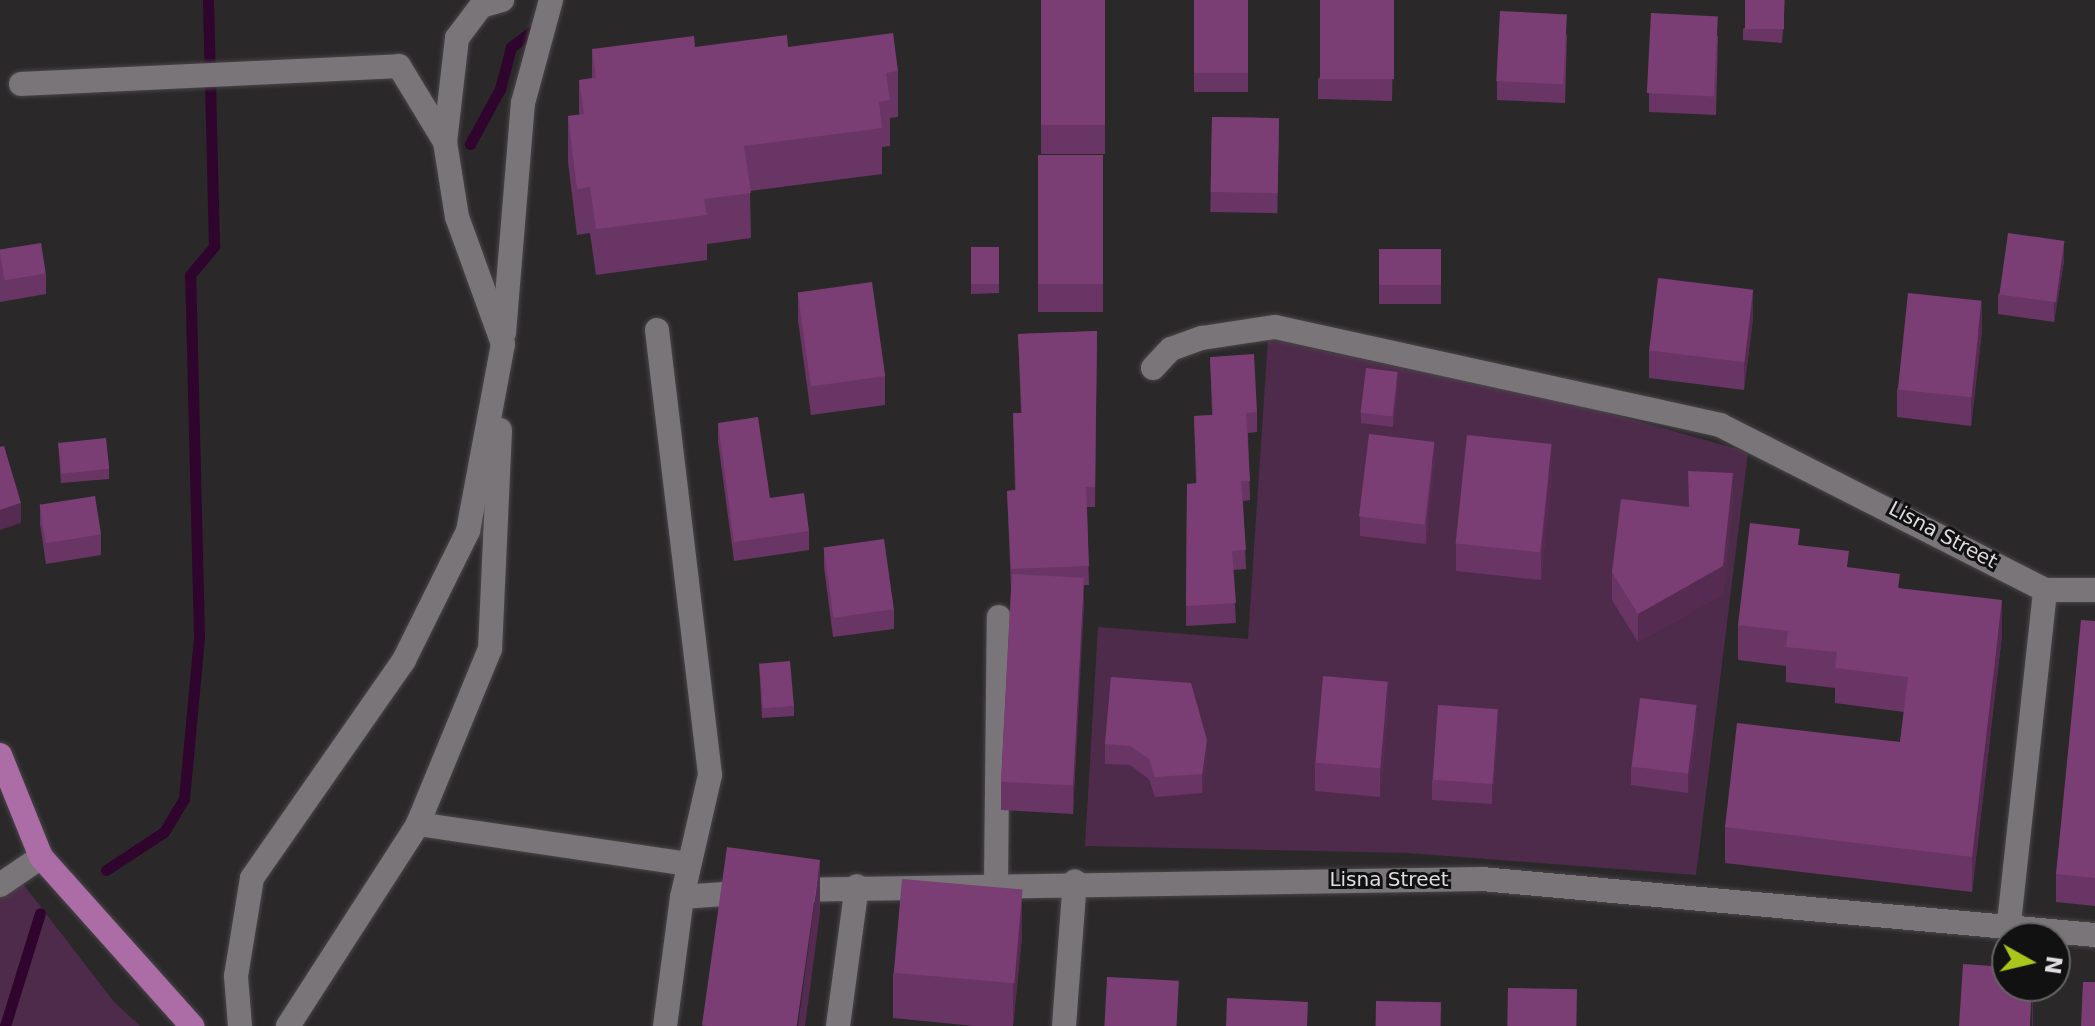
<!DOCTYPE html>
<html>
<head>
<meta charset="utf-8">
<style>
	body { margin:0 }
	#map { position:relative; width:2095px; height:1026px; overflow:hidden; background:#2b282a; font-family:"DejaVu Sans",sans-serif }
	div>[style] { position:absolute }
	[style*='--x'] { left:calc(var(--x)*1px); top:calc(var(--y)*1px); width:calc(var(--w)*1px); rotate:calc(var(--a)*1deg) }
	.green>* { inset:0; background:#4f2b4b }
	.stream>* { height:11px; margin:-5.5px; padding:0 5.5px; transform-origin:5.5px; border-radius:5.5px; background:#2f042d }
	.roads { filter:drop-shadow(0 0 2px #484548) drop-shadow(0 0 2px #484548) }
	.minor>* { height:24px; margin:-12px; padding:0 12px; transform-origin:12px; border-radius:12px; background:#797578 }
	.major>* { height:24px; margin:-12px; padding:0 12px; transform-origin:12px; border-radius:12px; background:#ac6da7 }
	.wall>* { inset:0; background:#693565; transform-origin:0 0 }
	.shaded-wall>* { inset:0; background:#552b52; transform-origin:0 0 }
	.building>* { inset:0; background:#7a3e75; transform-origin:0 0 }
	span { translate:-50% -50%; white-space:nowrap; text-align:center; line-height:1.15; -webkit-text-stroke:6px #121112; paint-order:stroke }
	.street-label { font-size:20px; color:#dfdddf }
	.north { position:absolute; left:1991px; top:922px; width:80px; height:80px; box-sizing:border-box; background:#121112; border:2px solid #646364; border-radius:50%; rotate:98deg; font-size:22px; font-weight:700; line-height:32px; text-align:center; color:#dfdddf }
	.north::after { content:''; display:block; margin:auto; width:28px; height:36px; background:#a9c71b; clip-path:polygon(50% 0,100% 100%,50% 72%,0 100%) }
</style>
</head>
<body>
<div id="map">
	<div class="green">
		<div style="clip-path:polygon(1268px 339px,1587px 407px,1748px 452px,1696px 875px,1408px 853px,1085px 846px,1098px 627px,1248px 639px)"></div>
		<div style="clip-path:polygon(23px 884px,114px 1002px,140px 1026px,0 1026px,0 894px)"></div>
	</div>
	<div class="stream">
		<div style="--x:470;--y:144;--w:63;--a:-61.4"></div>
		<div style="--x:500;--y:89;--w:43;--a:-75.3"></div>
		<div style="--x:511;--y:47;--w:36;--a:-37"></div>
		<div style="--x:106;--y:870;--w:69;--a:-33.2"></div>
		<div style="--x:164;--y:832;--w:39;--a:-59"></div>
		<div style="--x:184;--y:799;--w:164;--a:-84.7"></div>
		<div style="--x:199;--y:636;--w:361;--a:-91.4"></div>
		<div style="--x:190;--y:275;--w:38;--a:-50"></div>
		<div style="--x:214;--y:246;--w:246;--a:-91.4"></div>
		<div style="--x:5;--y:1026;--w:118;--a:-72.8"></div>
	</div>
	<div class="roads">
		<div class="minor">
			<div style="--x:21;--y:84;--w:378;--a:-2.7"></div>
			<div style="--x:399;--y:66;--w:89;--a:58.8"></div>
			<div style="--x:657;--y:330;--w:448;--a:83.2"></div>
			<div style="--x:710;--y:775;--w:125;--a:102.9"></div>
			<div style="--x:682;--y:897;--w:130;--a:97.5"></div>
			<div style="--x:504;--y:333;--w:231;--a:-85.3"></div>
			<div style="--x:523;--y:103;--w:107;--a:-74.8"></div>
			<div style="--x:1153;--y:368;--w:26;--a:-47"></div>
			<div style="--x:1171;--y:349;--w:33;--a:-20"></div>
			<div style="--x:1202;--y:338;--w:74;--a:-8.6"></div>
			<div style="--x:1275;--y:327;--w:456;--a:12.4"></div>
			<div style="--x:1720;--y:425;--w:364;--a:26.9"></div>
			<div style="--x:2045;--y:590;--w:50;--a:0"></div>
			<div style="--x:500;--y:430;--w:219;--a:92.6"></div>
			<div style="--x:490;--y:649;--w:189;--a:112.4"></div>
			<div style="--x:418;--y:824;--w:274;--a:8.4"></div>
			<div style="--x:996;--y:883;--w:266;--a:-89.4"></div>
			<div style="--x:0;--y:885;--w:50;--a:-34.3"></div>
			<div style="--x:788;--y:890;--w:694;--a:-0.91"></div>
			<div style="--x:1482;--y:879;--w:616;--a:5.22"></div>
			<div style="--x:682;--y:897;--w:70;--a:-4.1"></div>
			<div style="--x:2009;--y:923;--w:335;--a:-83.8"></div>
			<div style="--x:240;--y:1026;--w:50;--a:-94.6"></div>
			<div style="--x:236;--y:976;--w:99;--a:-80.7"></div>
			<div style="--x:252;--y:878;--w:266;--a:-55.1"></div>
			<div style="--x:404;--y:660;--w:144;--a:-63.6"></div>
			<div style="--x:468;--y:531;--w:190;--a:-79.4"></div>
			<div style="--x:503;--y:344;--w:135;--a:-109.9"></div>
			<div style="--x:457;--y:217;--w:76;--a:-99.1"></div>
			<div style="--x:445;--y:142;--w:105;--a:-83.4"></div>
			<div style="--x:457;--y:38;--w:40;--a:-53"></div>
			<div style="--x:481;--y:6;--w:22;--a:-16"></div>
			<div style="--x:288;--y:1026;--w:240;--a:-57.2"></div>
			<div style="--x:838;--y:1026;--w:141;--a:-82.3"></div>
			<div style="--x:1064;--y:1026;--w:145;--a:-85.7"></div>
		</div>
		<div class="major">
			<div style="--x:0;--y:755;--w:110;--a:68.1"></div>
			<div style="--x:41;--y:857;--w:227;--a:48.2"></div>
		</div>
	</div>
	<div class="wall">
		<div style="left:1041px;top:0;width:64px;height:154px"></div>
		<div style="left:1194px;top:0;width:54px;height:92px"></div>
		<div style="clip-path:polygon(1394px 0,1392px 101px,1318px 99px,1318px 79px)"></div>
		<div style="clip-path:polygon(1785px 0,1782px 43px,1743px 40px,1743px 29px)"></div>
		<div style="clip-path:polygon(1567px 34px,1565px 103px,1497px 100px,1497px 81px)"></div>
		<div style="clip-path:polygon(1718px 35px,1716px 115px,1649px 112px,1649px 93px)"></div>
		<div style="clip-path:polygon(695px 47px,788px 47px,898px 71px,898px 117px,890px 118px,890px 146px,882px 147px,882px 174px,750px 191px,751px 238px,707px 244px,707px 260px,596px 275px,590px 233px,577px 235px,568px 162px,568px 116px,579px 115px,579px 80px,592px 78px,592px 49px)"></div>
		<div style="left:1212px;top:117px;width:67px;height:95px;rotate:1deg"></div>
		<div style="left:1038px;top:155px;width:65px;height:157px"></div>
		<div style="clip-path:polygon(971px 247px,999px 283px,999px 293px,971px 294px)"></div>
		<div style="left:1441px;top:249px;width:55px;height:62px;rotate:90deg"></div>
		<div style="clip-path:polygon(0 250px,46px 274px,46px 294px,0 302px)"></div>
		<div style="clip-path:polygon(2064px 261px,2054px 322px,1998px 314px,1998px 294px)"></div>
		<div style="clip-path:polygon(798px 292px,885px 376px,885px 405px,811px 415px,798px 320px)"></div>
		<div style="clip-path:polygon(1753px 318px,1744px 390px,1649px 378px,1649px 350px)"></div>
		<div style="clip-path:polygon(1982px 330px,1971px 426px,1897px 417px,1897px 389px)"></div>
		<div style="clip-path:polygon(1097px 331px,1095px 507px,1087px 507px,1089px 585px,1084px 585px,1073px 814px,1001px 810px,1001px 782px,1011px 589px,1007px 491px,1015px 490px,1013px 413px,1021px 413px,1018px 334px)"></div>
		<div style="clip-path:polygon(1210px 357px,1257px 412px,1257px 432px,1248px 433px,1250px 500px,1243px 501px,1246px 569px,1233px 570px,1236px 623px,1186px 626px,1187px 484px,1196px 484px,1194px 416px,1212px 415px)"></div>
		<div style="clip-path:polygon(1398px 382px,1393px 427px,1361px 423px,1361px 413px)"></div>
		<div style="clip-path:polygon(718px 423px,770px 498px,809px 531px,809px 550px,734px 561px,718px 442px)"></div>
		<div style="clip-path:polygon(58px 442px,109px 469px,109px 479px,61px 483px)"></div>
		<div style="clip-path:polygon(1435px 462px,1426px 544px,1360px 536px,1360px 517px)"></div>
		<div style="clip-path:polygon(1552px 472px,1541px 580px,1456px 571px,1456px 543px)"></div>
		<div style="clip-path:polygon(1733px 501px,1723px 594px,1638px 642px,1612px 600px,1612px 572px,1689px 507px)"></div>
		<div style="clip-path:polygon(40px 504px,101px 535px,101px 555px,46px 564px,40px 524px)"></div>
		<div style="clip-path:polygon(1800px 545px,1849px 568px,1900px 588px,2002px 635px,1972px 892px,1725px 863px,1725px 827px,1900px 742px,1904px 712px,1835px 703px,1835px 688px,1786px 682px,1786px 666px,1738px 660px,1738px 625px)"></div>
		<div style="clip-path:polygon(824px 548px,894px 609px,894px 629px,833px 637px,824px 567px)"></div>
		<div style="clip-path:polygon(2095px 621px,2095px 906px,2056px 902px,2056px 874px)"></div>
		<div style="clip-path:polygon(759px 663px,794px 706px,794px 716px,762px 718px)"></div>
		<div style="clip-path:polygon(1111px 677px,1207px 760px,1202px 793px,1155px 797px,1149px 779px,1130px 765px,1105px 764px,1105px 744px)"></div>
		<div style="clip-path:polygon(1388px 710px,1380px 797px,1315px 791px,1315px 763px)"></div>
		<div style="clip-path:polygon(1697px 725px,1688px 793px,1631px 785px,1631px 766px)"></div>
		<div style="clip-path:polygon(1498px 729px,1492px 804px,1432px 800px,1432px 780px)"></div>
		<div style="clip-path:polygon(1022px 936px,1013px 1026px,974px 1026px,893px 1018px,893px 973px)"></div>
	</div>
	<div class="shaded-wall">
		<div style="clip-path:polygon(2064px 241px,2064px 261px,2054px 322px,2054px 303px)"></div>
		<div style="clip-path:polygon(1753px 290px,1753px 318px,1744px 390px,1744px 362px)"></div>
		<div style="clip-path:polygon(1982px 301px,1982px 330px,1971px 426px,1971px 397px)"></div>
		<div style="clip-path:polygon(1398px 372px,1398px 382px,1393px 427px,1393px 417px)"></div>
		<div style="clip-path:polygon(1435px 442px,1435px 462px,1426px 544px,1426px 524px)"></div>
		<div style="clip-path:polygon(1552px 444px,1552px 472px,1541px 580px,1541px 551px)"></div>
		<div style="clip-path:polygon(1733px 473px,1733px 501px,1723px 594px,1638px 642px,1638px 614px)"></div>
		<div style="clip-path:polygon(21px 503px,21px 523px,0 530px,0 510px)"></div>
		<div style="clip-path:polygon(1084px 578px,1084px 606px,1073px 814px,1073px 786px)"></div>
		<div style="clip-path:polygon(2002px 600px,2002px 635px,1972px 892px,1972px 857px)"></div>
		<div style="clip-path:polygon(1388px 682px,1388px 710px,1380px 797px,1380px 769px)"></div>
		<div style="clip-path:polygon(1697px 705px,1697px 725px,1688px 793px,1688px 773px)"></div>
		<div style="clip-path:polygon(1498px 709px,1498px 729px,1492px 804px,1492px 785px)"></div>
		<div style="clip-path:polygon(1207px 740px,1207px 760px,1202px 793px,1202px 774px)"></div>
		<div style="clip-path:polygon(820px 860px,820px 913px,805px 1026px,798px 1026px)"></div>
		<div style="clip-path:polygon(1022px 890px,1022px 936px,1013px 1026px,1013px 984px)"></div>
		<div style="left:2032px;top:986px;width:1px;height:40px"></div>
	</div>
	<div class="building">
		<div style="left:1041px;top:0;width:64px;height:125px"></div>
		<div style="left:1194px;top:0;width:54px;height:73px"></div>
		<div style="left:1320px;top:0;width:74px;height:79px"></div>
		<div style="left:1745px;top:0;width:39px;height:29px"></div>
		<div style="left:1500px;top:11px;width:67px;height:70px;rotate:3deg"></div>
		<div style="left:1651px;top:13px;width:67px;height:80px;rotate:3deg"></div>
		<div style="clip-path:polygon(893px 33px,898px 71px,886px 73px,890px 100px,879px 102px,882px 128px,744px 146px,751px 193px,704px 199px,707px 215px,596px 229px,590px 187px,577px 189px,568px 116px,584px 114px,579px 80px,596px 78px,592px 49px,694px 36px,695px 47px,787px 35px,788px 47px)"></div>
		<div style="left:1212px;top:117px;width:67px;height:75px;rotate:1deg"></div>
		<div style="left:1038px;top:155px;width:65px;height:129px"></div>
		<div style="left:2008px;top:233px;width:57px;height:62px;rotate:8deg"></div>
		<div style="left:41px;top:243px;width:31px;height:42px;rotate:81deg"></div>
		<div style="left:971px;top:247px;width:28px;height:37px"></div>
		<div style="left:1441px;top:249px;width:36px;height:62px;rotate:90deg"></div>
		<div style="left:1658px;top:278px;width:96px;height:73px;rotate:7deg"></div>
		<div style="left:872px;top:282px;width:95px;height:75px;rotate:82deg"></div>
		<div style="left:1908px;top:293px;width:74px;height:97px;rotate:6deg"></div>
		<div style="clip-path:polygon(1097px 331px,1095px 487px,1086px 487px,1089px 566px,1011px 569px,1007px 491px,1016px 490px,1013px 413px,1022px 413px,1018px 334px)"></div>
		<div style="clip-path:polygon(1254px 354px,1257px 412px,1246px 413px,1250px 481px,1241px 481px,1246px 550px,1232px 551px,1236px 603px,1186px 606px,1187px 484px,1197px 483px,1194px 416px,1213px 415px,1210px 357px)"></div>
		<div style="left:1366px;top:368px;width:32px;height:45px;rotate:7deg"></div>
		<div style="clip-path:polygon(758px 417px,770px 498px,804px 493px,809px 531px,734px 542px,718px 423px)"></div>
		<div style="left:1369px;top:434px;width:66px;height:83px;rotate:7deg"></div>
		<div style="left:1467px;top:435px;width:85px;height:109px;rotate:6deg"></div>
		<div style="left:106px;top:438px;width:31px;height:48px;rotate:84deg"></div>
		<div style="clip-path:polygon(4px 446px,21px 503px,0 510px,0 447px)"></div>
		<div style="clip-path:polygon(1688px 471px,1733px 473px,1723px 566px,1638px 614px,1612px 572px,1621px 499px,1689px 507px)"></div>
		<div style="left:95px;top:496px;width:39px;height:56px;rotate:81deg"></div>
		<div style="clip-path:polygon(1750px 523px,1800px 529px,1798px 545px,1849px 551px,1847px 567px,1900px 574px,1898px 588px,2002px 600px,1972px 857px,1725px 827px,1737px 723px,1900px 742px,1908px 677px,1835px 668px,1837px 652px,1786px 647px,1788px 631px,1738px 625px)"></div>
		<div style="left:884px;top:539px;width:71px;height:61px;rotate:82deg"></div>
		<div style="left:1012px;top:574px;width:72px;height:208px;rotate:3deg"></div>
		<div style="clip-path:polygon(2081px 620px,2095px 621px,2095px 878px,2056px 874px)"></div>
		<div style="left:790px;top:661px;width:45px;height:31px;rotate:85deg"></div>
		<div style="left:1323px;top:676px;width:65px;height:87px;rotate:5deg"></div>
		<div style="clip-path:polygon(1111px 677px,1191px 683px,1207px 740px,1202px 774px,1155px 777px,1149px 759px,1130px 746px,1105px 744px)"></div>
		<div style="left:1640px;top:698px;width:57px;height:69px;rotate:7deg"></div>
		<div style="left:1438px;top:705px;width:60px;height:75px;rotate:4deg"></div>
		<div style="left:727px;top:847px;width:94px;height:180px;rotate:8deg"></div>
		<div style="left:902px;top:879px;width:121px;height:94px;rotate:5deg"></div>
		<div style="clip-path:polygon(1963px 964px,2007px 967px,2007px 986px,2032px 986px,2030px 1026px,1959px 1026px)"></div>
		<div style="left:1107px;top:977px;width:72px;height:49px;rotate:3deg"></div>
		<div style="clip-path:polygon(2083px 982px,2095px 982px,2095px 1026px,2081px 1026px)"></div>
		<div style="left:1508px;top:988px;width:69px;height:38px;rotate:1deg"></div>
		<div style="clip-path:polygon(1227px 998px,1308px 1002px,1307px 1026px,1226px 1026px)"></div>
		<div style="left:1376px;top:1001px;width:65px;height:25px;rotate:1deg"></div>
	</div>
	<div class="street-label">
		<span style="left:1943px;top:535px;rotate:28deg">Lisna Street</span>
		<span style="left:1389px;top:879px">Lisna Street</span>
	</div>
	<div class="north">N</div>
</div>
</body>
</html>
